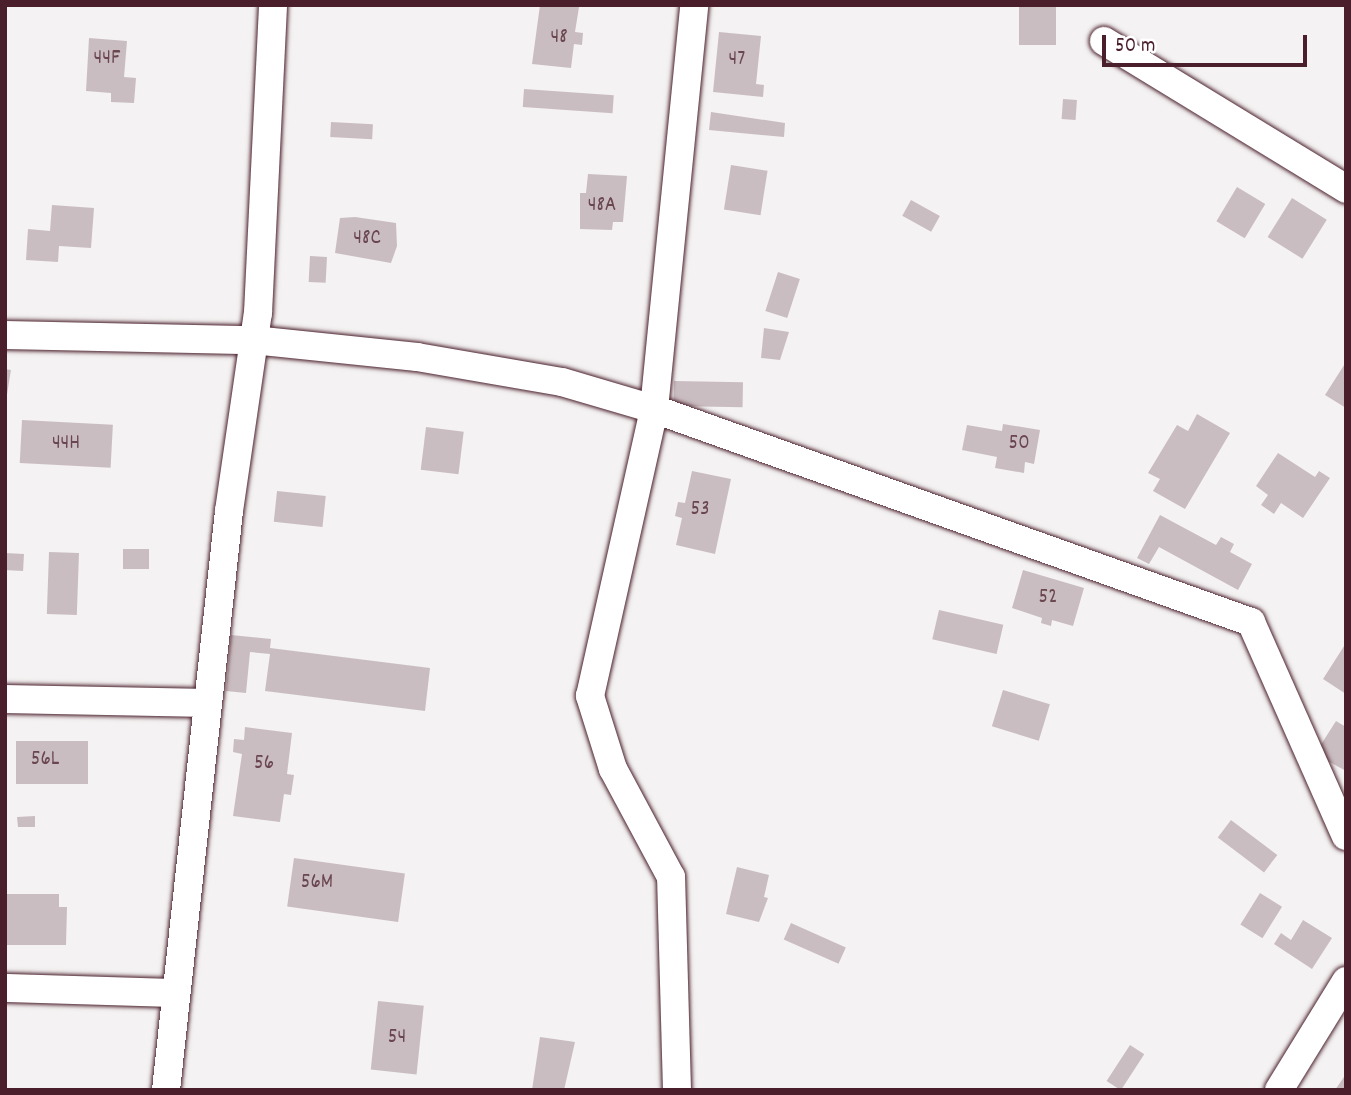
<!DOCTYPE html>
<html>
<head>
<meta charset="utf-8">
<style>
	body { margin:0 }
	#map { position:relative; width:1351px; height:1095px; overflow:hidden; background:#f4f2f2; font-family:Dekko,sans-serif }
	div>[style] { position:absolute }
	[style*='--x'] { left:calc(var(--x)*1px); top:calc(var(--y)*1px); width:calc(var(--w)*1px); rotate:calc(var(--a)*1deg) }
	.building>* { inset:0; background:#cabdc1; transform-origin:0 0 }
	.roads { filter:drop-shadow(0 0 2px #4a1f2b) drop-shadow(0 0 2px #4a1f2b) }
	.minor>* { height:28px; margin:-14px; padding:0 14px; transform-origin:14px; border-radius:14px; background:#fff }
	span { translate:-50% -50%; white-space:nowrap; text-align:center; line-height:1.15; -webkit-text-stroke:5px #fff; paint-order:stroke }
	.number-label { font-size:21px; color:#6a4650 }
	.number-label span { -webkit-text-stroke-width:0 }
	.frame { position:absolute; inset:0; border:7px solid #4a1f2b; pointer-events:none }
	.scale { position:absolute; left:1102px; top:35px; width:205px; height:32px; box-sizing:border-box; border:4px solid #4a1f2b; border-top:0; padding-left:9px; font-size:21px; line-height:24px; white-space:nowrap; color:#4a1f2b; -webkit-text-stroke:5px #fff; paint-order:stroke }
</style>
</head>
<body>
<div id="map">
	<div class="building">
		<div style="clip-path:polygon(540px 5px,579px 7px,575px 32px,583px 33px,582px 45px,574px 44px,571px 68px,532px 64px)"></div>
		<div style="left:1019px;top:5px;width:37px;height:40px"></div>
		<div style="clip-path:polygon(719px 32px,761px 36px,756px 84px,764px 85px,763px 97px,713px 92px)"></div>
		<div style="clip-path:polygon(89px 38px,127px 41px,124px 77px,136px 78px,134px 103px,111px 102px,111px 93px,86px 91px)"></div>
		<div style="left:524px;top:89px;width:90px;height:18px;rotate:4deg"></div>
		<div style="left:1063px;top:99px;width:14px;height:20px;rotate:4deg"></div>
		<div style="clip-path:polygon(711px 112px,785px 123px,784px 137px,709px 130px)"></div>
		<div style="left:331px;top:122px;width:42px;height:15px;rotate:3deg"></div>
		<div style="left:731px;top:165px;width:37px;height:45px;rotate:9deg"></div>
		<div style="clip-path:polygon(588px 174px,627px 176px,623px 222px,613px 222px,612px 230px,580px 229px,580px 193px,586px 193px)"></div>
		<div style="left:1237px;top:187px;width:33px;height:40px;rotate:31deg"></div>
		<div style="left:1292px;top:198px;width:41px;height:46px;rotate:32deg"></div>
		<div style="left:911px;top:200px;width:33px;height:18px;rotate:29deg"></div>
		<div style="clip-path:polygon(52px 205px,94px 208px,91px 248px,59px 246px,58px 262px,26px 260px,28px 229px,50px 231px)"></div>
		<div style="clip-path:polygon(355px 217px,396px 223px,397px 246px,391px 263px,335px 253px,340px 218px)"></div>
		<div style="left:310px;top:256px;width:17px;height:26px;rotate:3deg"></div>
		<div style="left:778px;top:272px;width:23px;height:41px;rotate:18deg"></div>
		<div style="clip-path:polygon(764px 328px,789px 332px,780px 360px,761px 358px)"></div>
		<div style="clip-path:polygon(1346px 362px,1346px 408px,1325px 395px)"></div>
		<div style="left:5px;top:369px;width:6px;height:28px;rotate:9deg"></div>
		<div style="left:674px;top:381px;width:69px;height:25px;rotate:1deg"></div>
		<div style="clip-path:polygon(1197px 414px,1230px 433px,1185px 509px,1153px 491px,1160px 479px,1148px 473px,1177px 425px,1188px 431px)"></div>
		<div style="left:22px;top:420px;width:91px;height:43px;rotate:3deg"></div>
		<div style="clip-path:polygon(1003px 424px,1040px 430px,1034px 464px,1025px 462px,1024px 473px,995px 468px,997px 457px,962px 450px,967px 425px,1002px 431px)"></div>
		<div style="left:426px;top:427px;width:38px;height:43px;rotate:7deg"></div>
		<div style="clip-path:polygon(1278px 453px,1315px 477px,1319px 471px,1330px 478px,1303px 518px,1281px 503px,1274px 514px,1261px 505px,1268px 495px,1256px 486px)"></div>
		<div style="clip-path:polygon(692px 471px,731px 479px,715px 554px,676px 545px,682px 518px,675px 516px,678px 502px,685px 503px)"></div>
		<div style="left:277px;top:491px;width:49px;height:31px;rotate:6deg"></div>
		<div style="clip-path:polygon(1160px 515px,1216px 545px,1221px 537px,1234px 544px,1230px 552px,1252px 564px,1238px 590px,1159px 547px,1149px 564px,1137px 558px)"></div>
		<div style="left:149px;top:549px;width:20px;height:26px;rotate:90deg"></div>
		<div style="left:49px;top:552px;width:30px;height:62px;rotate:2deg"></div>
		<div style="left:5px;top:553px;width:19px;height:17px;rotate:3deg"></div>
		<div style="clip-path:polygon(1023px 570px,1084px 588px,1073px 626px,1052px 620px,1051px 626px,1041px 623px,1042px 618px,1012px 608px)"></div>
		<div style="left:939px;top:610px;width:66px;height:30px;rotate:13deg"></div>
		<div style="clip-path:polygon(231px 635px,271px 639px,270px 648px,430px 668px,425px 711px,265px 691px,270px 654px,250px 652px,246px 693px,226px 691px)"></div>
		<div style="clip-path:polygon(1346px 643px,1346px 694px,1323px 679px)"></div>
		<div style="left:1003px;top:690px;width:49px;height:38px;rotate:17deg"></div>
		<div style="clip-path:polygon(1336px 721px,1346px 727px,1346px 771px,1315px 754px)"></div>
		<div style="clip-path:polygon(245px 727px,292px 733px,287px 774px,294px 775px,291px 795px,284px 794px,280px 822px,233px 816px,242px 754px,233px 752px,234px 739px,244px 740px)"></div>
		<div style="left:88px;top:741px;width:43px;height:72px;rotate:90deg"></div>
		<div style="clip-path:polygon(35px 816px,35px 827px,18px 827px,17px 817px)"></div>
		<div style="left:1231px;top:820px;width:58px;height:22px;rotate:37deg"></div>
		<div style="left:294px;top:858px;width:112px;height:49px;rotate:8deg"></div>
		<div style="clip-path:polygon(737px 867px,769px 875px,764px 897px,768px 898px,759px 922px,726px 914px)"></div>
		<div style="left:1260px;top:893px;width:26px;height:37px;rotate:32deg"></div>
		<div style="clip-path:polygon(5px 894px,59px 894px,59px 907px,67px 907px,66px 945px,5px 945px)"></div>
		<div style="clip-path:polygon(1303px 920px,1332px 938px,1312px 969px,1274px 944px,1281px 933px,1291px 940px)"></div>
		<div style="left:791px;top:923px;width:60px;height:18px;rotate:24deg"></div>
		<div style="left:378px;top:1001px;width:46px;height:69px;rotate:6deg"></div>
		<div style="clip-path:polygon(540px 1037px,575px 1042px,564px 1090px,532px 1090px)"></div>
		<div style="left:1130px;top:1045px;width:17px;height:43px;rotate:33deg"></div>
		<div style="clip-path:polygon(1346px 1074px,1346px 1090px,1335px 1090px)"></div>
	</div>
	<div class="roads">
		<div class="minor">
			<div style="--x:1104;--y:41;--w:284;--a:31.4"></div>
			<div style="--x:5;--y:335;--w:248;--a:1.2"></div>
			<div style="--x:253;--y:340;--w:165;--a:5.9"></div>
			<div style="--x:417;--y:357;--w:147;--a:9.8"></div>
			<div style="--x:562;--y:382;--w:96;--a:16.4"></div>
			<div style="--x:654;--y:409;--w:634;--a:19.64"></div>
			<div style="--x:1251;--y:622;--w:234;--a:66.1"></div>
			<div style="--x:5;--y:699;--w:203;--a:1.1"></div>
			<div style="--x:5;--y:988;--w:171;--a:1.7"></div>
			<div style="--x:166;--y:1090;--w:582;--a:-83.79"></div>
			<div style="--x:229;--y:511;--w:200;--a:-81.7"></div>
			<div style="--x:258;--y:313;--w:308;--a:-87.2"></div>
			<div style="--x:677;--y:1090;--w:213;--a:-91.6"></div>
			<div style="--x:671;--y:877;--w:123;--a:-118.2"></div>
			<div style="--x:613;--y:769;--w:77;--a:-107.5"></div>
			<div style="--x:590;--y:696;--w:294;--a:-77.4"></div>
			<div style="--x:654;--y:409;--w:406;--a:-84.3"></div>
			<div style="--x:1279;--y:1090;--w:128;--a:-58.4"></div>
		</div>
	</div>
	<div class="number-label">
		<span style="left:559px;top:38px">48</span>
		<span style="left:107px;top:59px">44F</span>
		<span style="left:737px;top:60px">47</span>
		<span style="left:602px;top:206px">48A</span>
		<span style="left:367px;top:239px">48C</span>
		<span style="left:66px;top:444px">44H</span>
		<span style="left:1019px;top:444px">50</span>
		<span style="left:700px;top:510px">53</span>
		<span style="left:1048px;top:598px">52</span>
		<span style="left:45px;top:760px">56L</span>
		<span style="left:264px;top:764px">56</span>
		<span style="left:317px;top:883px">56M</span>
		<span style="left:397px;top:1038px">54</span>
	</div>
	<div class="frame"></div>
	<div class="scale">50 m</div>
</div>
</body>
</html>
